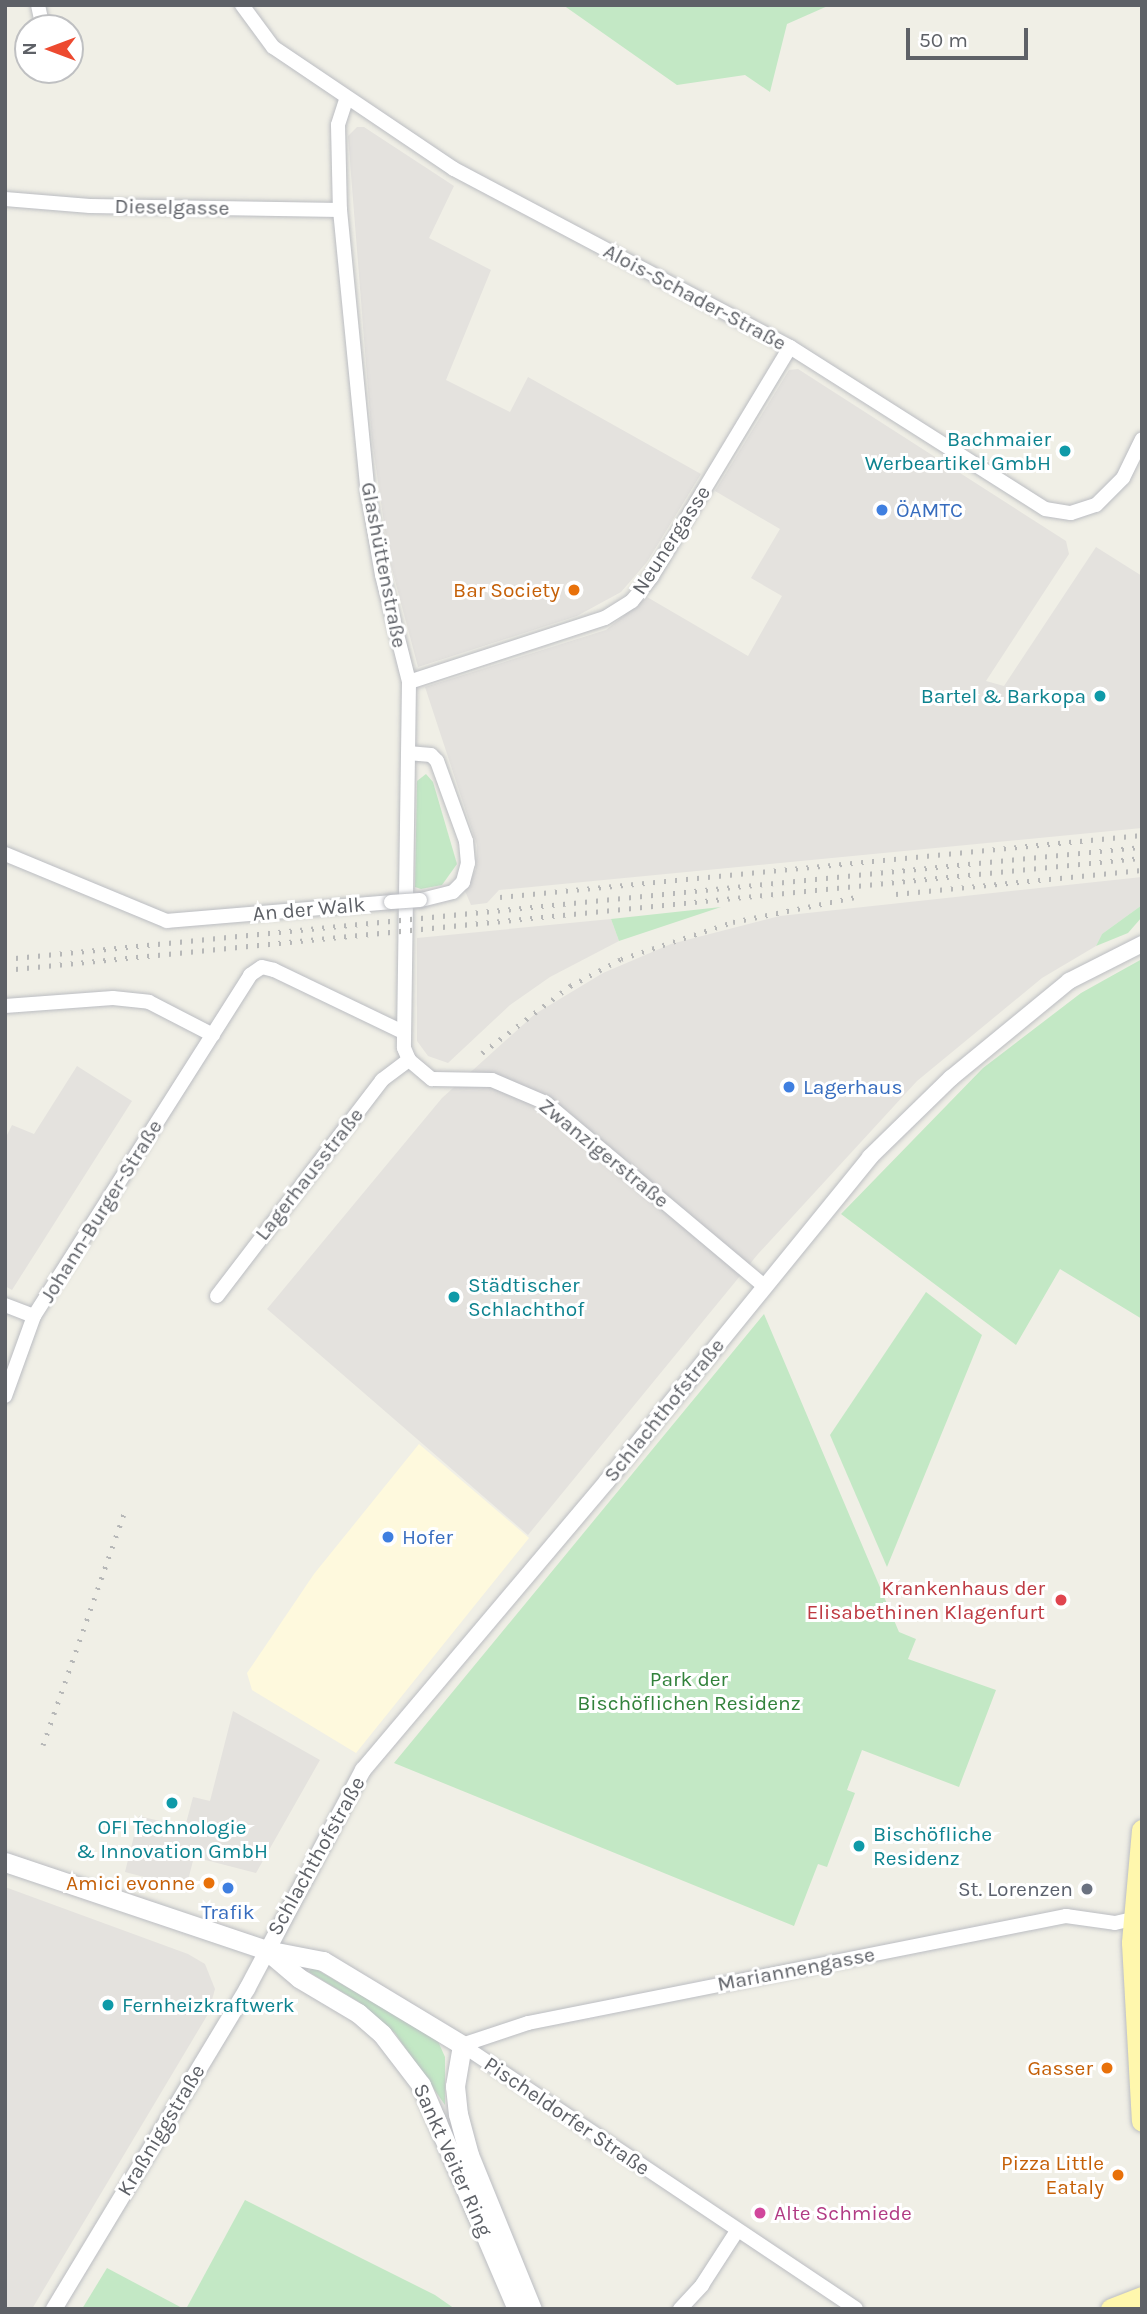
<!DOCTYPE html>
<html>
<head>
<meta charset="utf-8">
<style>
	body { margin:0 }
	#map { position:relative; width:1147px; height:2314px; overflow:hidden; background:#f0efe6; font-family:Karla,sans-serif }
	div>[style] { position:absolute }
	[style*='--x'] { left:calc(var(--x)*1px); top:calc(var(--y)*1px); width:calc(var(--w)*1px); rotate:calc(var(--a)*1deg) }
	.commercial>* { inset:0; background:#fef9dd }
	.industrial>* { inset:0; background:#e4e2de }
	.green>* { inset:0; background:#c3e8c5 }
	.roads { filter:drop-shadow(0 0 2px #bbbdc2) drop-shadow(0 0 2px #bbbdc2) }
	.minor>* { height:14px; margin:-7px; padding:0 7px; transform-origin:7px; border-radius:7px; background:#fff }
	.tertiary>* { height:16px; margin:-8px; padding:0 8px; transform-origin:8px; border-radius:8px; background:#fff }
	.secondary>* { height:19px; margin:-9.5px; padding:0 9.5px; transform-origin:9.5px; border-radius:9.5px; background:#fff }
	.primary>* { height:21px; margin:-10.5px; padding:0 10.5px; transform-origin:10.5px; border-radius:10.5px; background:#fff7ad }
	.rail>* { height:5px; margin-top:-2.5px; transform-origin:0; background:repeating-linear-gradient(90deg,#b7b8b8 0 2px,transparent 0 11px) }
	.bridges { filter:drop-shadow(0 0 2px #bbbdc2) drop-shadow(0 0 2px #bbbdc2) }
	.minor-bridge>* { height:14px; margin:-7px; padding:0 7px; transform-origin:7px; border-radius:7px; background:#fff }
	.dots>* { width:19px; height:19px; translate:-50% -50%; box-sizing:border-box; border:4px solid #fff; border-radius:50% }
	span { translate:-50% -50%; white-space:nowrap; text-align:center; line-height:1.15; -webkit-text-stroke:6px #fff; paint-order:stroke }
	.street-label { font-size:21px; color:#5e6167 }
	.culture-label { font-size:21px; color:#0d838f }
	.right { translate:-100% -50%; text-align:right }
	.left { translate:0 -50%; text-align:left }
	.shop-label { font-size:21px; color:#366cbe }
	.food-label { font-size:21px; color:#c56008 }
	.health-label { font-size:21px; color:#be3a42 }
	.park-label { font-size:21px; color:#32823b }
	.worship-label { font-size:21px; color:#5b616d }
	.hotel-label { font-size:21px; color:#b23c85 }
	.frame { position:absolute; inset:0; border:7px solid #5e6167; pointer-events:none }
	.north { position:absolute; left:14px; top:14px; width:70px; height:70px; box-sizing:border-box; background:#fff; border:2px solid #bfc0c2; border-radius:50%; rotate:270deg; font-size:19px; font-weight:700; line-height:28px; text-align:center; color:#5e6167 }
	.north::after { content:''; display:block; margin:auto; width:24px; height:32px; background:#ed4a30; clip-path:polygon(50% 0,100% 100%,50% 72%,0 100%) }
	.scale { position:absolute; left:906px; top:28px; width:122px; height:32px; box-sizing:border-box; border:4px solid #5e6167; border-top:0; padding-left:9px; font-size:21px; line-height:24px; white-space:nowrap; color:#5e6167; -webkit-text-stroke:5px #fff; paint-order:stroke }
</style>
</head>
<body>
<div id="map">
	<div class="commercial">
		<div style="clip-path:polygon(419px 1444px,529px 1538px,356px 1753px,252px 1690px,247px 1673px,314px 1574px)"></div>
	</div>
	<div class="industrial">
		<div style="clip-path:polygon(357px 127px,364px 127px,454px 186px,429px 238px,491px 270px,446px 380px,510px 412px,528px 377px,701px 474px,647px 562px,621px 592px,577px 616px,418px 667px,389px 558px,372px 440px,348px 136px)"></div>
		<div style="clip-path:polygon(798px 369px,1066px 541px,1069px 554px,986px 681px,1004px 686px,1096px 547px,1142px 576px,1142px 828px,499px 890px,487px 903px,471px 905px,465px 891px,476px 869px,477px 845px,425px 687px,606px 630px,647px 597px,748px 656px,782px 596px,751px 578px,780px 529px,715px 491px,789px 370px)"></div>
		<div style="clip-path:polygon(1142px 877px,1142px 905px,1102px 934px,1096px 946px,1042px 978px,917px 1081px,758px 1254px,528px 1535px,267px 1309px,442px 1098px,535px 1014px,603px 973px,671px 944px,780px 916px)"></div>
		<div style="clip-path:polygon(611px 919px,619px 941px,550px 977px,510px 1005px,448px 1063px,428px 1056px,417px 1041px,417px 938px)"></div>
		<div style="clip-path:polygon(77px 1066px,132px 1101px,12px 1290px,5px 1286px,5px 1139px,12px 1125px,34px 1134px)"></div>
		<div style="clip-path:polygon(233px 1711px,320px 1760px,256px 1873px,194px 1857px,186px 1888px,125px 1872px,139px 1816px,185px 1827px,193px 1797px,210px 1801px)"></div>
		<div style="clip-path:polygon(5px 1887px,188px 1954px,205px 1964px,215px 1989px,208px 2014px,32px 2309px,5px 2309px)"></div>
	</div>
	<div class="green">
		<div style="clip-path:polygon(563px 5px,830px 5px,787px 24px,770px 92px,745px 75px,677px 85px)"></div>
		<div style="clip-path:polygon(426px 774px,433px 782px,457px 864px,442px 885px,421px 889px,415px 887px,417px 781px)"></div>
		<div style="clip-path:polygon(1142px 905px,1142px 917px,1128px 933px,1096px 946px,1102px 934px)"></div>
		<div style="clip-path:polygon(721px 907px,619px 941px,611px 919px)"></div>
		<div style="clip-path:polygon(1142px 959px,1142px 1319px,1060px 1269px,1016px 1345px,841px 1214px,983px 1068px,1081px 993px)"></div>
		<div style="clip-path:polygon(926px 1292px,982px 1335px,887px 1567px,830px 1435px)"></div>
		<div style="clip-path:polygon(764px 1314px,899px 1632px,916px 1639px,908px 1659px,996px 1690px,959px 1787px,862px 1750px,847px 1790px,855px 1793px,827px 1867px,818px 1864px,794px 1926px,394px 1763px)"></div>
		<div style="clip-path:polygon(312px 1967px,437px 2039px,445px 2057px,445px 2105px,395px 2033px,359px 2002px,309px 1972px)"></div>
		<div style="clip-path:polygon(245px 2200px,435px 2295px,455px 2309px,186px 2309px)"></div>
		<div style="clip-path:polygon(107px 2268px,184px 2309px,82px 2309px)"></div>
	</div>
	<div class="roads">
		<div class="minor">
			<div style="--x:38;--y:5;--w:24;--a:78"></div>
			<div style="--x:242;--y:5;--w:52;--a:53.6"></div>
			<div style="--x:273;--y:47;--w:218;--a:34"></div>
			<div style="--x:454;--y:169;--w:380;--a:27.9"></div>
			<div style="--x:790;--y:347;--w:302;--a:32.4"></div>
			<div style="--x:1045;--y:509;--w:26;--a:9"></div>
			<div style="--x:1071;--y:513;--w:26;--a:-18"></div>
			<div style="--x:1096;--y:505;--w:38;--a:-45"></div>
			<div style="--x:1123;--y:478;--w:43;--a:-64"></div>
			<div style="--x:346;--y:100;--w:26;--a:108"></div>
			<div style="--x:338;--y:125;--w:85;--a:88.7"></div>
			<div style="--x:340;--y:210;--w:285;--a:84.4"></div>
			<div style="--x:368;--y:494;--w:82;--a:80.2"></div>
			<div style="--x:382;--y:575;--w:110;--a:75.8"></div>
			<div style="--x:409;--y:682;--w:366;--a:90.8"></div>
			<div style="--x:404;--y:1048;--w:13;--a:67"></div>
			<div style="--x:409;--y:1060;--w:30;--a:40"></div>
			<div style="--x:432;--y:1079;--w:60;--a:1"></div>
			<div style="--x:492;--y:1080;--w:59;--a:23.1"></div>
			<div style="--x:546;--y:1103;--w:285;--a:40"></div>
			<div style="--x:5;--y:199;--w:85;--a:4.7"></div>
			<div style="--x:90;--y:206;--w:250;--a:0.9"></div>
			<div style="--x:409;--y:682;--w:206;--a:-18.1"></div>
			<div style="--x:605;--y:618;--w:32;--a:-32"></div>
			<div style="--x:632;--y:601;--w:32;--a:-51"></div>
			<div style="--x:652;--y:576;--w:267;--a:-58.9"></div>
			<div style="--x:408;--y:753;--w:23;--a:5"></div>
			<div style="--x:431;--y:755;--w:8;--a:45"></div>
			<div style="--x:437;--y:761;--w:85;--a:70.1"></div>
			<div style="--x:466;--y:841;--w:22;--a:85"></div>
			<div style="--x:468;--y:863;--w:20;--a:105"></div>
			<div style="--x:463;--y:882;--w:14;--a:135"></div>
			<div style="--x:453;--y:892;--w:34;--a:166"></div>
			<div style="--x:5;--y:854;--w:175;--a:22.5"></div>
			<div style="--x:167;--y:921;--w:225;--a:-4.8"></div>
			<div style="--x:5;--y:1006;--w:108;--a:-4.2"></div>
			<div style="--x:113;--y:998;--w:36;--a:6"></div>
			<div style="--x:149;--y:1002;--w:72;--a:27.3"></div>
			<div style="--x:217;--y:1296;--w:272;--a:-52.6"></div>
			<div style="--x:382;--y:1080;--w:34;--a:-37"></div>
			<div style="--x:5;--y:1305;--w:31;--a:21"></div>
			<div style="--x:5;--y:1396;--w:85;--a:-70.1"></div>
			<div style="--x:34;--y:1316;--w:404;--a:-57.6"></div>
			<div style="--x:250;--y:975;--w:14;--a:-34"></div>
			<div style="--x:262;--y:967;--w:12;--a:14"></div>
			<div style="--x:274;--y:970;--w:143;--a:25.7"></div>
			<div style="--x:462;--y:2045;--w:70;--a:-18.4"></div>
			<div style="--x:528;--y:2023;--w:549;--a:-11.25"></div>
			<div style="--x:1066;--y:1916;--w:49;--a:8.1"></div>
			<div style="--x:1115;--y:1923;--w:28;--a:-13"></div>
			<div style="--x:462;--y:2045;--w:474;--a:33.8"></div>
			<div style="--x:680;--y:2309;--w:33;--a:-47"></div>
			<div style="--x:702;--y:2285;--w:64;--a:-57.1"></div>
		</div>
		<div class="tertiary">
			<div style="--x:54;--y:2309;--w:374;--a:-58.9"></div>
			<div style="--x:247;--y:1989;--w:248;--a:-62.1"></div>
			<div style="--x:363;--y:1770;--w:378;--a:-49.8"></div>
			<div style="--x:607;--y:1481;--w:417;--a:-50.9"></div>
			<div style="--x:870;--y:1157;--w:113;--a:-44.3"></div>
			<div style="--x:951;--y:1078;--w:153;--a:-39.4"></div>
			<div style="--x:1069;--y:981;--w:82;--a:-26.9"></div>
		</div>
		<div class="secondary">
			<div style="--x:5;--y:1862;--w:275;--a:18.6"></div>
			<div style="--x:266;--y:1950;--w:58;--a:10.9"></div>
			<div style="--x:323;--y:1961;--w:162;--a:31.1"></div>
			<div style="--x:462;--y:2045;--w:42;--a:99.7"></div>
			<div style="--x:455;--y:2086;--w:28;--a:84"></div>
			<div style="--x:458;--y:2114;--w:42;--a:75"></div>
			<div style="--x:469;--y:2155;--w:166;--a:67.8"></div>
			<div style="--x:266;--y:1950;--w:43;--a:40.3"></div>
			<div style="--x:299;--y:1978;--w:69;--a:30.7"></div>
			<div style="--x:358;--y:2013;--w:32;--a:41"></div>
			<div style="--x:382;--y:2034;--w:64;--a:52.6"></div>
			<div style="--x:421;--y:2085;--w:244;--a:66.8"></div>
		</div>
		<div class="primary">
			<div style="--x:1142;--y:1830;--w:113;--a:95.1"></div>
			<div style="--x:1132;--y:1943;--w:178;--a:86.8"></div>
			<div style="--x:1111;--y:2309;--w:33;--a:-21"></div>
		</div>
	</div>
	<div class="rail">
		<div style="--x:896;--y:894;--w:247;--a:-5.6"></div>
		<div style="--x:500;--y:897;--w:645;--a:-5.52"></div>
		<div style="--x:5;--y:959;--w:1143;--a:-5.63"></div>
		<div style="--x:5;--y:970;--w:1143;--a:-5.63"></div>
		<div style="--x:482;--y:1053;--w:111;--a:-37.3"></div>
		<div style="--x:570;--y:986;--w:58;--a:-27.9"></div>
		<div style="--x:621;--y:959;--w:118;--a:-18.3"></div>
		<div style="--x:733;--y:922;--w:131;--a:-11.5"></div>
		<div style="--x:43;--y:1745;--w:245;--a:-70.7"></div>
	</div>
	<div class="bridges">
		<div class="minor-bridge">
			<div style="--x:391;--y:902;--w:29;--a:-4"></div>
		</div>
	</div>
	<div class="dots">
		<div style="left:1065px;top:451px;background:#0f9aa8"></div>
		<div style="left:882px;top:510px;background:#3f7fe0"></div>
		<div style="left:574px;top:590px;background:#e8710a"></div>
		<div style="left:1100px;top:696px;background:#0f9aa8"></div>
		<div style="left:789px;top:1087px;background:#3f7fe0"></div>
		<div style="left:454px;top:1297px;background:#0f9aa8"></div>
		<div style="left:388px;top:1537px;background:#3f7fe0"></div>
		<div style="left:1061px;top:1600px;background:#e0444e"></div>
		<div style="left:172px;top:1803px;background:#0f9aa8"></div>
		<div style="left:859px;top:1846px;background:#0f9aa8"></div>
		<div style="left:209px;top:1883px;background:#e8710a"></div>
		<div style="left:228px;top:1888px;background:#3f7fe0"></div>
		<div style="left:1087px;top:1889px;background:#6b7280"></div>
		<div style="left:108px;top:2005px;background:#0f9aa8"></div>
		<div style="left:1107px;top:2068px;background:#e8710a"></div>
		<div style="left:1118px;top:2175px;background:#e8710a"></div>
		<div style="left:760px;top:2213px;background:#d1479c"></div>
	</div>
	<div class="street-label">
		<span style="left:172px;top:207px;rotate:1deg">Dieselgasse</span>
		<span style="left:695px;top:297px;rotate:28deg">Alois-Schader-Straße</span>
		<span style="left:671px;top:540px;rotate:-57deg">Neunergasse</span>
		<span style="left:384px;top:565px;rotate:79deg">Glashüttenstraße</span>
		<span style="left:309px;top:909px;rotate:-5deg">An der Walk</span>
		<span style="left:604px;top:1153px;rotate:39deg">Zwanzigerstraße</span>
		<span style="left:309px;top:1174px;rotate:-52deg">Lagerhausstraße</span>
		<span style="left:101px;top:1211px;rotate:-58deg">Johann-Burger-Straße</span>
		<span style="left:664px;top:1410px;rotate:-51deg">Schlachthofstraße</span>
		<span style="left:316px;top:1856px;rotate:-61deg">Schlachthofstraße</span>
		<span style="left:796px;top:1969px;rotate:-11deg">Mariannengasse</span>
		<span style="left:567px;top:2116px;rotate:34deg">Pischeldorfer Straße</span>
		<span style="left:161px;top:2130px;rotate:-59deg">Kraßniggstraße</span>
		<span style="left:453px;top:2160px;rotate:66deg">Sankt Veiter Ring</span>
	</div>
	<div class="culture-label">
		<span class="right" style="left:1051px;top:451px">Bachmaier<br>Werbeartikel GmbH</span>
		<span class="right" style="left:1086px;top:696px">Bartel &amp; Barkopa</span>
		<span class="left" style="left:468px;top:1297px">Städtischer<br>Schlachthof</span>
		<span style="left:172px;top:1839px">OFI Technologie<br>&amp; Innovation GmbH</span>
		<span class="left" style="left:873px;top:1846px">Bischöfliche<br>Residenz</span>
		<span class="left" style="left:122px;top:2005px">Fernheizkraftwerk</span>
	</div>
	<div class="shop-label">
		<span class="left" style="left:896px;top:510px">ÖAMTC</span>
		<span class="left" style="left:803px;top:1087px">Lagerhaus</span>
		<span class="left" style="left:402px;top:1537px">Hofer</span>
		<span style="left:228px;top:1912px">Trafik</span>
	</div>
	<div class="food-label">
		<span class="right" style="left:560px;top:590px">Bar Society</span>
		<span class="right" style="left:195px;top:1883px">Amici evonne</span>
		<span class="right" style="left:1093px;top:2068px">Gasser</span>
		<span class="right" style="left:1104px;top:2175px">Pizza Little<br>Eataly</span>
	</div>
	<div class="health-label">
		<span class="right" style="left:1045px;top:1600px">Krankenhaus der<br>Elisabethinen Klagenfurt</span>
	</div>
	<div class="park-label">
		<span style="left:689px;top:1691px">Park der<br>Bischöflichen Residenz</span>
	</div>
	<div class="worship-label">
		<span class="right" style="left:1073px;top:1889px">St. Lorenzen</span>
	</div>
	<div class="hotel-label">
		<span class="left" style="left:774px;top:2213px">Alte Schmiede</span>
	</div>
	<div class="frame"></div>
	<div class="north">N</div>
	<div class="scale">50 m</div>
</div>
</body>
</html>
